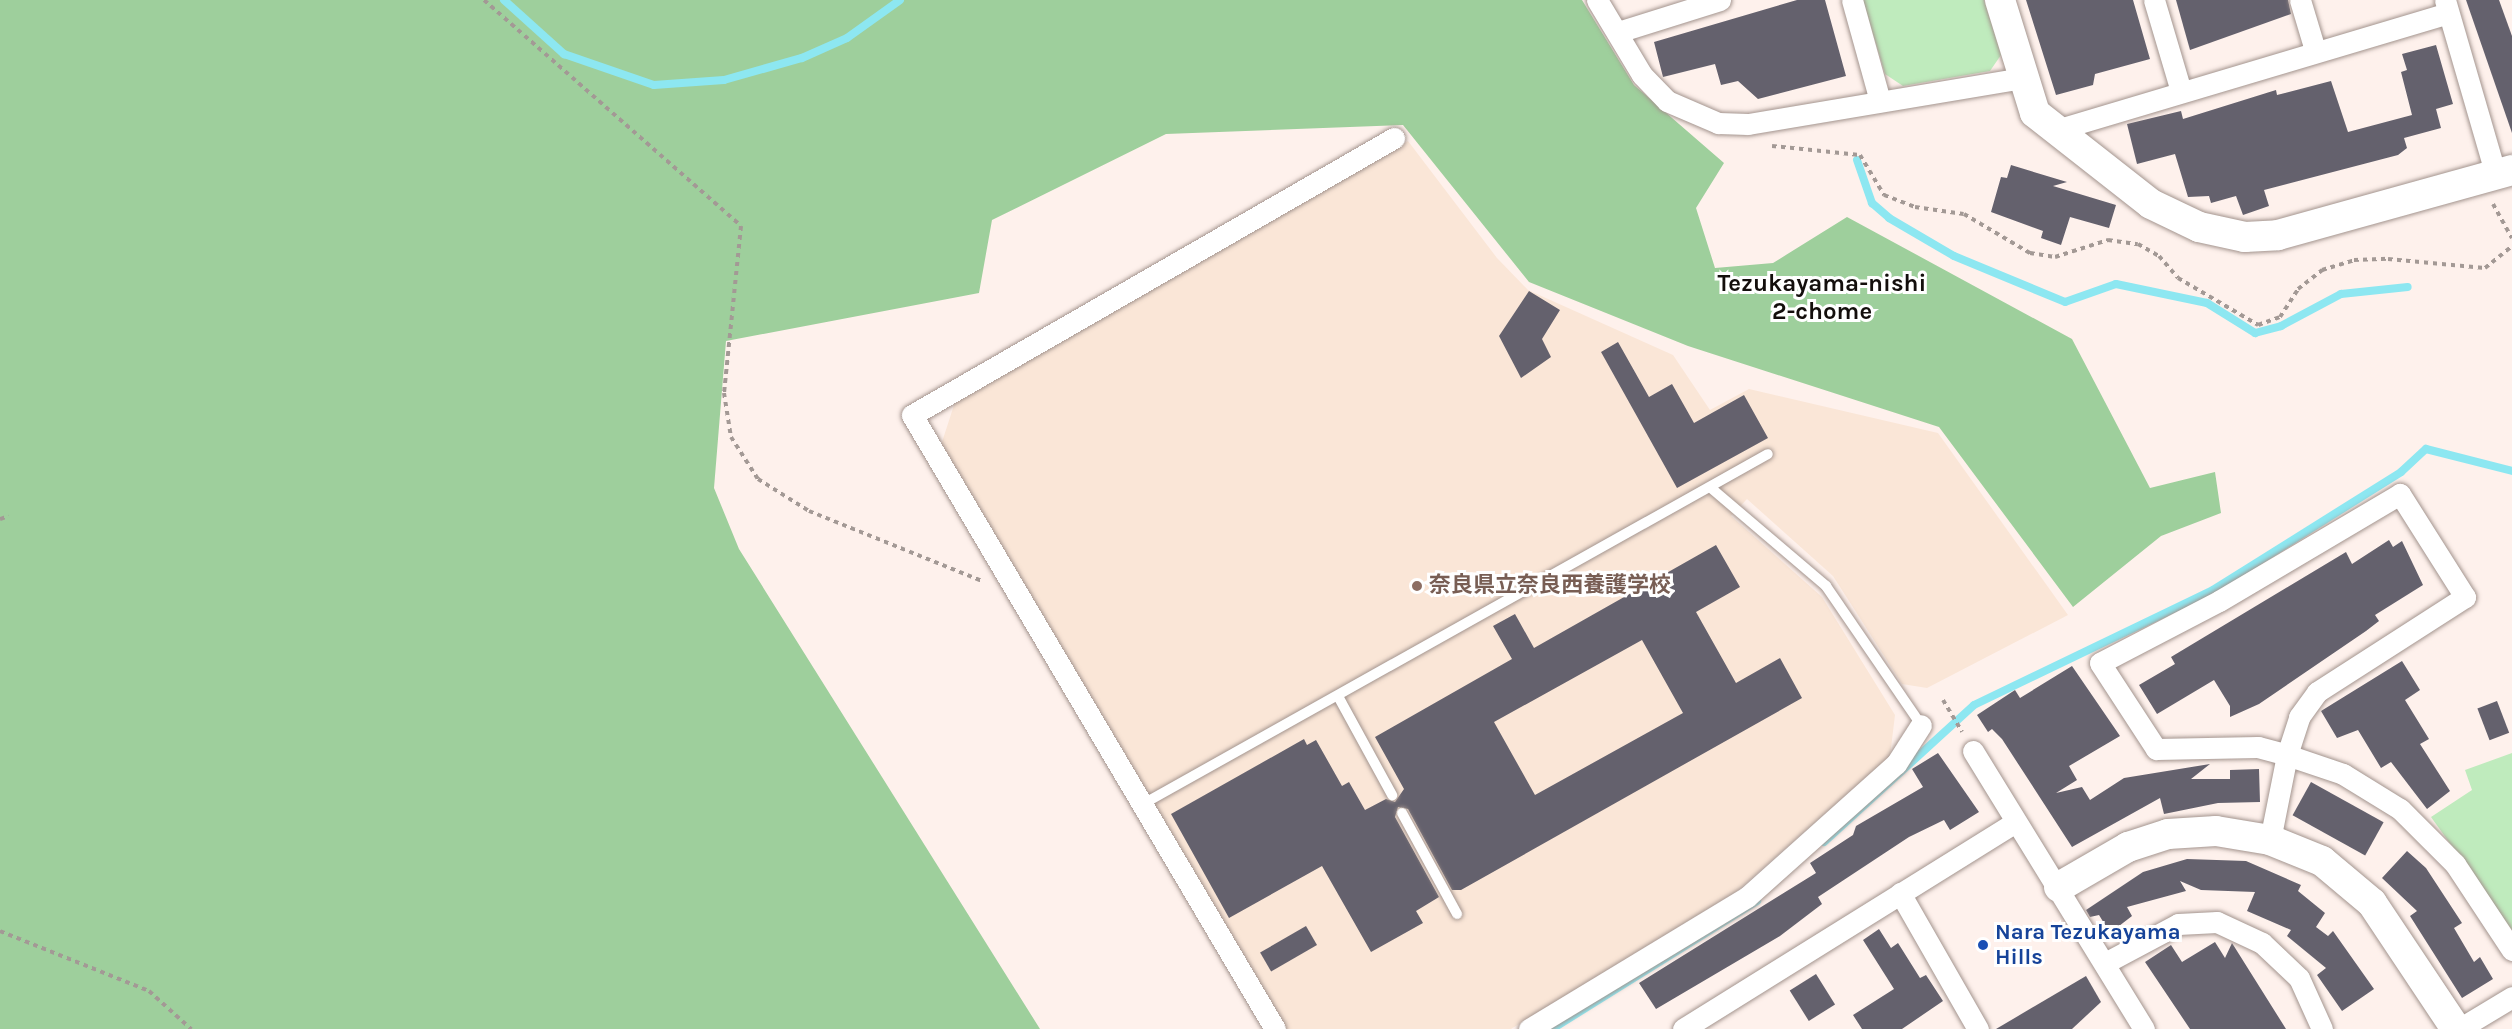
<!DOCTYPE html>
<html>
<head>
<meta charset="utf-8">
<style>
	body { margin:0 }
	#map { position:relative; width:2512px; height:1029px; overflow:hidden; background:#fef1ec; font-family:Karla,"Noto Sans JP",sans-serif }
	div>[style] { position:absolute }
	[style*='--x'] { left:calc(var(--x)*1px); top:calc(var(--y)*1px); width:calc(var(--w)*1px); rotate:calc(var(--a)*1deg) }
	.education>* { inset:0; background:#fae6d7 }
	.green>* { inset:0; background:#bfebbd }
	.forest>* { inset:0; background:#9ecf9c }
	.stream>* { height:8px; margin:-4px; padding:0 4px; transform-origin:4px; border-radius:4px; background:#8de7f1 }
	.building>* { inset:0; background:#64616d; transform-origin:0 0 }
	.path>* { height:4px; margin-top:-2px; transform-origin:0; background:repeating-linear-gradient(90deg,#a39995 0 4.5px,transparent 0 9px) }
	.roads { filter:drop-shadow(0 0 2px #a3948e) drop-shadow(0 0 2px #a3948e) }
	.lane>* { height:10px; margin:-5px; padding:0 5px; transform-origin:5px; border-radius:5px; background:#fff }
	.street>* { height:21px; margin:-10.5px; padding:0 10.5px; transform-origin:10.5px; border-radius:10.5px; background:#fff }
	.secondary>* { height:30px; margin:-15px; padding:0 15px; transform-origin:15px; border-radius:15px; background:#fff }
	.dots>* { width:16px; height:16px; translate:-50% -50%; box-sizing:border-box; border:3px solid #fff; border-radius:50% }
	span { translate:-50% -50%; white-space:nowrap; text-align:center; line-height:1.15; -webkit-text-stroke:6px #fff; paint-order:stroke }
	.education-label { font-size:22px; color:#785e54; font-weight:700 }
	.left { translate:0 -50%; text-align:left }
	.transit-label { font-size:22px; color:#164399; font-weight:700 }
	.neighbourhood-label { font-size:24px; color:#130e0c; font-weight:700 }
</style>
</head>
<body>
<div id="map">
	<div class="education">
		<div style="clip-path:polygon(1408px 141px,1497px 258px,1528px 290px,1673px 355px,1710px 410px,1749px 389px,1938px 433px,2068px 615px,1927px 688px,1902px 684px,1833px 576px,1747px 499px,1731px 516px,1822px 597px,1895px 715px,1890px 756px,1737px 891px,1511px 1029px,1284px 1029px,941px 445px,957px 396px)"></div>
	</div>
	<div class="green">
		<div style="clip-path:polygon(1863px 0,1984px 0,2001px 55px,1990px 71px,1903px 86px,1885px 74px)"></div>
		<div style="clip-path:polygon(2512px 753px,2512px 930px,2431px 817px,2472px 790px,2465px 770px)"></div>
	</div>
	<div class="forest">
		<div style="clip-path:polygon(0 0,1582px 0,1634px 85px,1724px 163px,1696px 208px,1715px 268px,1773px 263px,1847px 217px,2072px 339px,2150px 488px,2215px 472px,2221px 513px,2161px 536px,2073px 607px,1939px 427px,1688px 346px,1529px 282px,1403px 125px,1166px 134px,992px 220px,979px 293px,726px 341px,714px 488px,739px 549px,1040px 1029px,0 1029px)"></div>
	</div>
	<div class="stream">
		<div style="--x:504;--y:0;--w:81;--a:42"></div>
		<div style="--x:564;--y:54;--w:95;--a:19"></div>
		<div style="--x:654;--y:85;--w:70;--a:-4.1"></div>
		<div style="--x:724;--y:80;--w:81;--a:-15.8"></div>
		<div style="--x:802;--y:58;--w:49;--a:-24"></div>
		<div style="--x:847;--y:38;--w:65;--a:-35.6"></div>
		<div style="--x:1857;--y:160;--w:46;--a:70.8"></div>
		<div style="--x:1872;--y:203;--w:23;--a:41"></div>
		<div style="--x:1889;--y:218;--w:75;--a:30.3"></div>
		<div style="--x:1954;--y:256;--w:120;--a:22.5"></div>
		<div style="--x:2065;--y:302;--w:54;--a:-19.4"></div>
		<div style="--x:2116;--y:284;--w:93;--a:11.8"></div>
		<div style="--x:2207;--y:303;--w:57;--a:32"></div>
		<div style="--x:2255;--y:333;--w:27;--a:-15"></div>
		<div style="--x:2281;--y:326;--w:68;--a:-28.1"></div>
		<div style="--x:2341;--y:294;--w:67;--a:-6"></div>
		<div style="--x:1824;--y:842;--w:203;--a:-42.4"></div>
		<div style="--x:1974;--y:705;--w:265;--a:-25.7"></div>
		<div style="--x:2213;--y:590;--w:222;--a:-32.1"></div>
		<div style="--x:2401;--y:472;--w:34;--a:-43"></div>
		<div style="--x:2426;--y:449;--w:89;--a:14.3"></div>
		<div style="--x:1552;--y:1029;--w:242;--a:-32"></div>
	</div>
	<div class="building">
		<div style="clip-path:polygon(1797px 0,1825px 0,1846px 76px,1758px 99px,1738px 81px,1721px 85px,1715px 64px,1663px 77px,1654px 42px)"></div>
		<div style="clip-path:polygon(2026px 0,2133px 0,2150px 59px,2095px 74px,2093px 85px,2056px 95px)"></div>
		<div style="clip-path:polygon(2176px 0,2288px 0,2291px 14px,2190px 50px)"></div>
		<div style="clip-path:polygon(2466px 0,2499px 0,2512px 36px,2512px 133px)"></div>
		<div style="clip-path:polygon(2436px 45px,2453px 104px,2436px 109px,2441px 128px,2404px 138px,2407px 148px,2398px 155px,2264px 190px,2269px 206px,2243px 215px,2236px 196px,2211px 203px,2209px 196px,2188px 197px,2175px 154px,2137px 164px,2127px 124px,2181px 111px,2183px 119px,2276px 90px,2277px 95px,2331px 81px,2348px 132px,2412px 115px,2401px 72px,2407px 70px,2402px 54px)"></div>
		<div style="clip-path:polygon(2011px 165px,2067px 182px,2053px 186px,2116px 205px,2109px 228px,2070px 217px,2061px 245px,2041px 238px,2043px 231px,1991px 212px,2001px 177px,2007px 178px)"></div>
		<div style="clip-path:polygon(1529px 291px,1560px 310px,1542px 339px,1551px 357px,1521px 378px,1499px 336px)"></div>
		<div style="clip-path:polygon(1618px 342px,1649px 397px,1672px 384px,1694px 423px,1744px 395px,1768px 438px,1677px 488px,1601px 352px)"></div>
		<div style="clip-path:polygon(2389px 540px,2393px 547px,2402px 541px,2423px 585px,2375px 615px,2379px 621px,2366px 631px,2259px 704px,2230px 717px,2230px 706px,2214px 680px,2157px 714px,2139px 685px,2175px 664px,2171px 657px,2346px 552px,2352px 564px)"></div>
		<div style="clip-path:polygon(evenodd,1716px 545px,1740px 587px,1696px 612px,1736px 683px,1780px 658px,1802px 698px,1461px 890px,1452px 890px,1408px 809px,1398px 807px,1395px 817px,1439px 897px,1416px 911px,1423px 923px,1371px 952px,1322px 866px,1229px 918px,1171px 814px,1304px 739px,1307px 745px,1316px 740px,1342px 786px,1349px 782px,1365px 810px,1386px 799px,1395px 802px,1404px 789px,1375px 737px,1512px 659px,1493px 626px,1515px 614px,1534px 648px,1716px 545px,1642px 640px,1683px 713px,1535px 795px,1494px 722px,1642px 640px)"></div>
		<div style="clip-path:polygon(2402px 661px,2420px 690px,2405px 700px,2429px 739px,2420px 744px,2450px 791px,2427px 809px,2391px 762px,2381px 768px,2358px 730px,2337px 738px,2321px 711px)"></div>
		<div style="clip-path:polygon(2072px 666px,2120px 736px,2069px 766px,2077px 780px,2056px 793px,2082px 787px,2090px 800px,2124px 778px,2210px 764px,2191px 779px,2230px 779px,2230px 770px,2259px 769px,2260px 802px,2218px 803px,2164px 814px,2160px 798px,2072px 847px,2002px 739px,1992px 729px,1988px 732px,1977px 715px,2015px 690px,2020px 698px)"></div>
		<div style="left:2497px;top:701px;width:34px;height:21px;rotate:69deg"></div>
		<div style="clip-path:polygon(1938px 753px,1979px 812px,1950px 830px,1944px 820px,1909px 837px,1818px 897px,1822px 904px,1780px 936px,1656px 1009px,1639px 983px,1816px 873px,1810px 863px,1853px 835px,1856px 826px,1923px 787px,1912px 769px)"></div>
		<div style="left:2311px;top:782px;width:83px;height:38px;rotate:29deg"></div>
		<div style="clip-path:polygon(2407px 851px,2426px 868px,2462px 923px,2454px 928px,2474px 962px,2480px 957px,2493px 979px,2462px 998px,2410px 916px,2417px 911px,2382px 878px)"></div>
		<div style="clip-path:polygon(2187px 859px,2246px 861px,2301px 885px,2298px 891px,2325px 913px,2316px 927px,2328px 936px,2333px 931px,2374px 989px,2342px 1011px,2317px 975px,2326px 968px,2287px 936px,2291px 930px,2247px 911px,2255px 892px,2201px 890px,2180px 881px,2186px 891px,2127px 907px,2132px 916px,2110px 933px,2099px 915px,2090px 917px,2086px 910px,2143px 872px)"></div>
		<div style="left:1306px;top:926px;width:22px;height:53px;rotate:60deg"></div>
		<div style="clip-path:polygon(1879px 929px,1891px 948px,1898px 943px,1920px 978px,1926px 975px,1943px 1001px,1902px 1029px,1862px 1029px,1853px 1015px,1894px 989px,1863px 940px)"></div>
		<div style="clip-path:polygon(2215px 942px,2225px 958px,2232px 943px,2286px 1029px,2190px 1029px,2145px 962px,2171px 945px,2182px 962px)"></div>
		<div style="left:1816px;top:974px;width:36px;height:31px;rotate:58deg"></div>
		<div style="clip-path:polygon(2086px 976px,2101px 1002px,2072px 1029px,1996px 1029px)"></div>
	</div>
	<div class="path">
		<div style="--x:484;--y:0;--w:342;--a:41.3"></div>
		<div style="--x:741;--y:226;--w:168;--a:95.8"></div>
		<div style="--x:724;--y:393;--w:45;--a:81"></div>
		<div style="--x:731;--y:437;--w:50;--a:57.3"></div>
		<div style="--x:758;--y:479;--w:60;--a:32.1"></div>
		<div style="--x:809;--y:511;--w:187;--a:22"></div>
		<div style="--x:1772;--y:146;--w:88;--a:5.8"></div>
		<div style="--x:1860;--y:155;--w:47;--a:59"></div>
		<div style="--x:1884;--y:195;--w:33;--a:21"></div>
		<div style="--x:1915;--y:207;--w:49;--a:8.1"></div>
		<div style="--x:1964;--y:214;--w:77;--a:30.6"></div>
		<div style="--x:2030;--y:253;--w:25;--a:9"></div>
		<div style="--x:2055;--y:257;--w:56;--a:-17.8"></div>
		<div style="--x:2108;--y:240;--w:30;--a:8"></div>
		<div style="--x:2138;--y:244;--w:24;--a:30"></div>
		<div style="--x:2159;--y:256;--w:29;--a:49"></div>
		<div style="--x:2178;--y:278;--w:93;--a:30.4"></div>
		<div style="--x:2258;--y:325;--w:23;--a:-20"></div>
		<div style="--x:2280;--y:317;--w:33;--a:-57"></div>
		<div style="--x:2298;--y:289;--w:31;--a:-38"></div>
		<div style="--x:2322;--y:270;--w:34;--a:-17"></div>
		<div style="--x:2354;--y:260;--w:34;--a:-2"></div>
		<div style="--x:2388;--y:259;--w:97;--a:5.3"></div>
		<div style="--x:2485;--y:268;--w:35;--a:-39"></div>
		<div style="--x:2493;--y:204;--w:39;--a:61"></div>
		<div style="--x:0;--y:519;--w:9;--a:-18"></div>
		<div style="--x:1943;--y:700;--w:37;--a:59"></div>
		<div style="--x:0;--y:931;--w:161;--a:21.9"></div>
		<div style="--x:149;--y:991;--w:57;--a:42.1"></div>
	</div>
	<div class="roads">
		<div class="lane">
			<div style="--x:1711;--y:488;--w:151;--a:40.4"></div>
			<div style="--x:1826;--y:586;--w:168;--a:55.6"></div>
			<div style="--x:1339;--y:698;--w:111;--a:61.3"></div>
			<div style="--x:1143;--y:804;--w:716;--a:-29.25"></div>
			<div style="--x:1402;--y:813;--w:115;--a:61.4"></div>
		</div>
		<div class="street">
			<div style="--x:1597;--y:0;--w:87;--a:59"></div>
			<div style="--x:1642;--y:75;--w:36;--a:46"></div>
			<div style="--x:1667;--y:101;--w:56;--a:23.3"></div>
			<div style="--x:1718;--y:123;--w:30;--a:2"></div>
			<div style="--x:1748;--y:124;--w:279;--a:-9.5"></div>
			<div style="--x:1852;--y:0;--w:105;--a:74.5"></div>
			<div style="--x:2154;--y:0;--w:95;--a:73.5"></div>
			<div style="--x:2300;--y:0;--w:52;--a:73.3"></div>
			<div style="--x:2445;--y:0;--w:182;--a:73.8"></div>
			<div style="--x:1618;--y:32;--w:107;--a:-17.4"></div>
			<div style="--x:2056;--y:130;--w:409;--a:-16.6"></div>
			<div style="--x:1973;--y:751;--w:326;--a:58.4"></div>
			<div style="--x:2270;--y:840;--w:87;--a:-78.7"></div>
			<div style="--x:2287;--y:755;--w:40;--a:-72"></div>
			<div style="--x:2299;--y:717;--w:31;--a:-54"></div>
			<div style="--x:2317;--y:692;--w:176;--a:-32.7"></div>
			<div style="--x:2465;--y:597;--w:122;--a:-122.3"></div>
			<div style="--x:2400;--y:494;--w:210;--a:149.4"></div>
			<div style="--x:2219;--y:601;--w:134;--a:152.5"></div>
			<div style="--x:2100;--y:663;--w:103;--a:56.9"></div>
			<div style="--x:2156;--y:749;--w:102;--a:-1.1"></div>
			<div style="--x:2258;--y:747;--w:30;--a:15"></div>
			<div style="--x:2287;--y:755;--w:59;--a:18.7"></div>
			<div style="--x:2343;--y:774;--w:67;--a:31.6"></div>
			<div style="--x:2400;--y:809;--w:78;--a:45"></div>
			<div style="--x:2455;--y:864;--w:103;--a:56.5"></div>
			<div style="--x:1900;--y:893;--w:157;--a:60.2"></div>
			<div style="--x:2105;--y:963;--w:83;--a:-28.1"></div>
			<div style="--x:2178;--y:924;--w:39;--a:-3"></div>
			<div style="--x:2217;--y:922;--w:50;--a:25"></div>
			<div style="--x:2262;--y:943;--w:51;--a:43.4"></div>
			<div style="--x:2299;--y:978;--w:56;--a:65.7"></div>
			<div style="--x:1275;--y:1029;--w:713;--a:-120.59"></div>
			<div style="--x:912;--y:415;--w:556;--a:-29.89"></div>
			<div style="--x:1529;--y:1029;--w:255;--a:-31.2"></div>
			<div style="--x:1747;--y:897;--w:200;--a:-41.8"></div>
			<div style="--x:1896;--y:764;--w:46;--a:-57.3"></div>
			<div style="--x:1683;--y:1029;--w:391;--a:-31.9"></div>
			<div style="--x:2459;--y:1029;--w:62;--a:-31.1"></div>
		</div>
		<div class="secondary">
			<div style="--x:2000;--y:0;--w:118;--a:72.8"></div>
			<div style="--x:2035;--y:113;--w:147;--a:38.1"></div>
			<div style="--x:2151;--y:204;--w:53;--a:25.6"></div>
			<div style="--x:2199;--y:227;--w:47;--a:12.3"></div>
			<div style="--x:2245;--y:237;--w:33;--a:-3"></div>
			<div style="--x:2278;--y:235;--w:243;--a:-15.5"></div>
			<div style="--x:2059;--y:887;--w:80;--a:-30.1"></div>
			<div style="--x:2128;--y:847;--w:42;--a:-18"></div>
			<div style="--x:2168;--y:834;--w:48;--a:-3.6"></div>
			<div style="--x:2216;--y:831;--w:55;--a:9.5"></div>
			<div style="--x:2270;--y:840;--w:56;--a:22"></div>
			<div style="--x:2322;--y:861;--w:65;--a:40"></div>
			<div style="--x:2372;--y:903;--w:151;--a:56.3"></div>
		</div>
	</div>
	<div class="dots">
		<div style="left:1417px;top:586px;background:#8d6e63"></div>
		<div style="left:1983px;top:945px;background:#1a4fb4"></div>
	</div>
	<div class="education-label">
		<span class="left" style="left:1429px;top:586px">奈良県立奈良西養護学校</span>
	</div>
	<div class="transit-label">
		<span class="left" style="left:1995px;top:945px">Nara Tezukayama<br>Hills</span>
	</div>
	<div class="neighbourhood-label">
		<span style="left:1822px;top:298px">Tezukayama-nishi<br>2-chome</span>
	</div>
</div>
</body>
</html>
